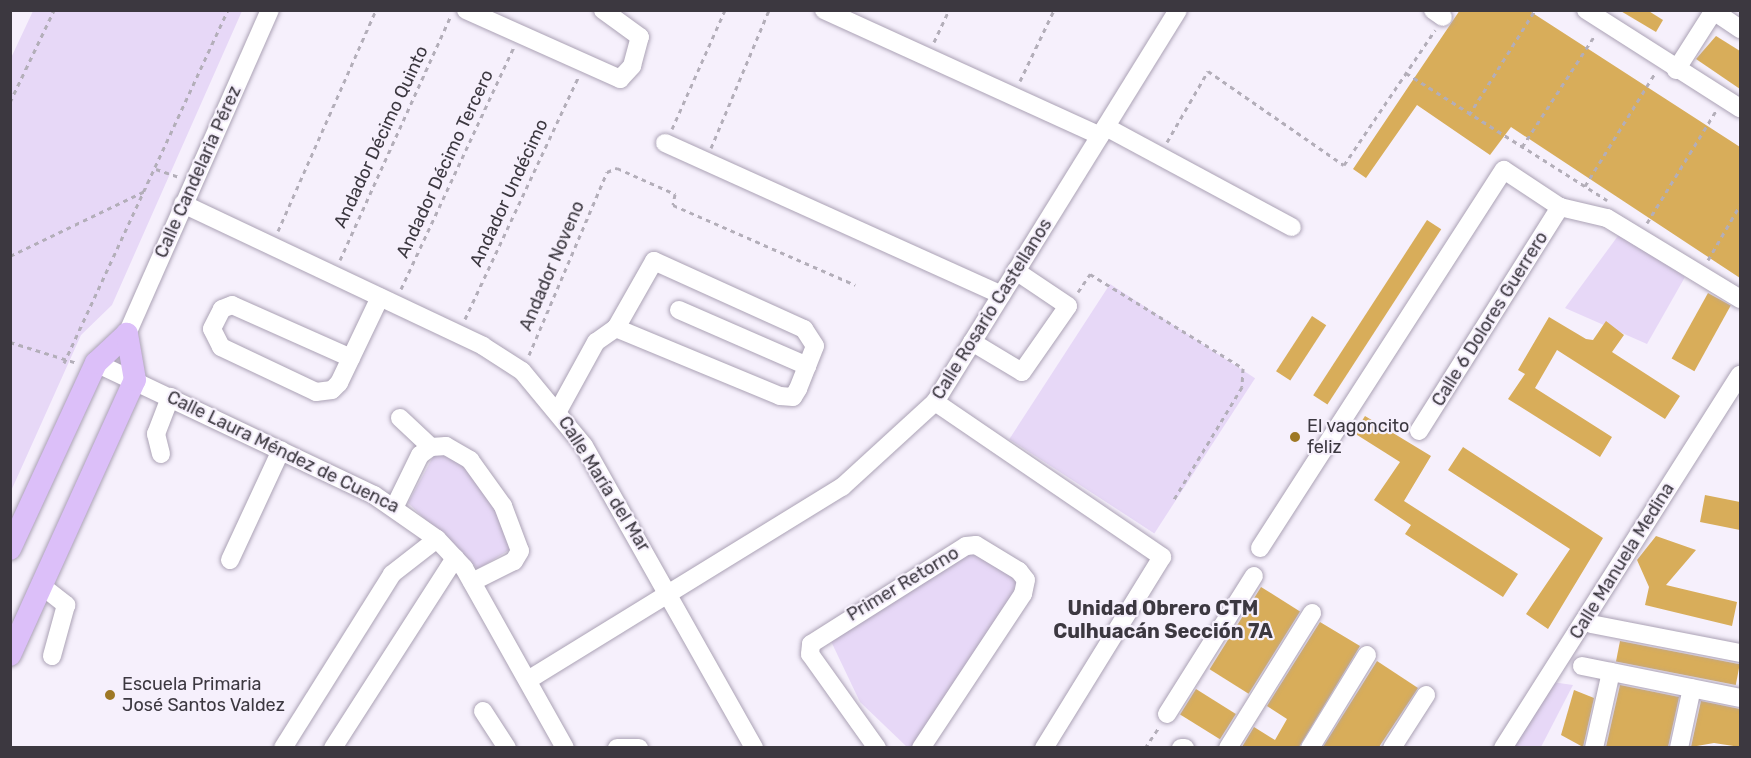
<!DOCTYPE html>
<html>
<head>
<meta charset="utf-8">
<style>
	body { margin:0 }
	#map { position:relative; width:1751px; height:758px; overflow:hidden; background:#f6f0fc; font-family:Rubik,sans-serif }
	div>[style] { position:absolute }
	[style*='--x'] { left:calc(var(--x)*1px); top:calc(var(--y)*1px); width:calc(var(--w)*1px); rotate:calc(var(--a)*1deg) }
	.green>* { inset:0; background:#e7d8f7; transform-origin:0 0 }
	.building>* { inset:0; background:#d8ad5a; transform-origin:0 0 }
	.path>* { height:3px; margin-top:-1.5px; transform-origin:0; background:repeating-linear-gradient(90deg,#b3aeb9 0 4.5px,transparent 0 9px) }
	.roads { filter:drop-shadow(0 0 2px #aba2b5) drop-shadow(0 0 2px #aba2b5) }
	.minor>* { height:18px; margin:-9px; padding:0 9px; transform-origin:9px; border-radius:9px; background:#fff }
	.major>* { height:22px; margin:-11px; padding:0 11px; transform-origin:11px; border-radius:11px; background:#dcbff9 }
	.dots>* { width:16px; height:16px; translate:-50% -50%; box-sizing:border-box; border:3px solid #f6f0fc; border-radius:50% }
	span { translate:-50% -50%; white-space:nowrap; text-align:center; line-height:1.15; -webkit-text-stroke:4.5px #f6f0fc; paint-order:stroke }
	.street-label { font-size:18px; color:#3c3840 }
	.poi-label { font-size:18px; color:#3c3840 }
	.left { translate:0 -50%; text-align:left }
	.neighbourhood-label { font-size:20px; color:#3c3840; font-weight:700 }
	.frame { position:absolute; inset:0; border:12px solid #3c3840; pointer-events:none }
</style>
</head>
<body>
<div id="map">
	<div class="green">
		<div style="clip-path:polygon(33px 11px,242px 11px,112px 305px,81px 335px,11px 491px,10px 60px)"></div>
		<div style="clip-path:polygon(1623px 229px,1685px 277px,1647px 344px,1565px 308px)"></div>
		<div style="left:1110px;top:284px;width:173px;height:185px;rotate:33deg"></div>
		<div style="clip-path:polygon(439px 446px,466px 466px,520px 543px,478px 569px,408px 503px)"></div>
		<div style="clip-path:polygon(973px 546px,1026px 578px,916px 747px,907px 747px,860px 702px,828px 635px)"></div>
		<div style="clip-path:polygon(1552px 682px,1573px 685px,1541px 747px,1510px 748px)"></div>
	</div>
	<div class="building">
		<div style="clip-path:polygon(1460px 10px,1528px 10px,1740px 147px,1740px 278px,1511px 127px,1490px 155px,1417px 105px,1366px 178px,1353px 169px)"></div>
		<div style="clip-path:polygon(1619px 10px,1647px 10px,1663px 20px,1656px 32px)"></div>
		<div style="clip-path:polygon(1716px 36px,1740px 51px,1740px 89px,1696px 59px)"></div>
		<div style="left:1427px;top:220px;width:17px;height:209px;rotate:33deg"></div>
		<div style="left:1708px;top:293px;width:26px;height:75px;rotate:29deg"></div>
		<div style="left:1312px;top:316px;width:17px;height:66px;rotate:33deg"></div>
		<div style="clip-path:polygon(1549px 317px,1586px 339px,1593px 340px,1606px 321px,1624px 335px,1612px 352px,1680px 396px,1665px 419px,1557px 350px,1535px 388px,1612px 437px,1600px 457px,1508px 399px,1525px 374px,1518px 370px)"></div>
		<div style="clip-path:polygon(1365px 416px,1431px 456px,1404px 501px,1518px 574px,1503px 597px,1405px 534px,1411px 525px,1374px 500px,1400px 462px,1354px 433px)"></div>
		<div style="clip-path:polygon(1463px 447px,1603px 538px,1548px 629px,1526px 614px,1570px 549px,1448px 470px)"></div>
		<div style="clip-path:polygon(1705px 495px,1740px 502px,1740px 530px,1700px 522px)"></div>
		<div style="clip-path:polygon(1656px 536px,1696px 550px,1666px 585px,1737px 602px,1732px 626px,1645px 605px,1649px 587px,1637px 560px)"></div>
		<div style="left:1261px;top:587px;width:46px;height:97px;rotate:32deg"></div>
		<div style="clip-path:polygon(1320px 622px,1360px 646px,1299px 747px,1242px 747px,1254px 727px,1275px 740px,1287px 719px,1267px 706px)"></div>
		<div style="left:1620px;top:641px;width:122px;height:21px;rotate:11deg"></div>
		<div style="clip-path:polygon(1377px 661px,1418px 688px,1379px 747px,1323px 747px)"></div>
		<div style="clip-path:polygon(1620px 685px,1679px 697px,1668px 747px,1606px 747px)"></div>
		<div style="left:1196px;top:689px;width:47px;height:30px;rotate:32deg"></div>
		<div style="clip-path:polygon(1574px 690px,1594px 698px,1583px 747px,1561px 735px)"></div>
		<div style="clip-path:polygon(1701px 701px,1740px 709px,1740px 747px,1714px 743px,1691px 747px)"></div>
	</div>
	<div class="path">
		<div style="--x:934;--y:42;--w:35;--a:-65"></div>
		<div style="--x:1406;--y:73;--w:238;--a:32.3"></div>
		<div style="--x:1020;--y:81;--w:79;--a:-64.4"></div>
		<div style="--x:10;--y:102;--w:102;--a:-64.4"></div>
		<div style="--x:1469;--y:115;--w:124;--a:-57.8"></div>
		<div style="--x:672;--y:129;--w:130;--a:-66"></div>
		<div style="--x:1167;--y:142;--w:82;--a:-60"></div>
		<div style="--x:1208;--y:71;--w:165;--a:34.7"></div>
		<div style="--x:1344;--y:165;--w:163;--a:-56"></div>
		<div style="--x:1522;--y:147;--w:134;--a:-56.9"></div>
		<div style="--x:711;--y:148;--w:150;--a:-67.2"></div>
		<div style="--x:156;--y:169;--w:24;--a:19"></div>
		<div style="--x:1585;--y:186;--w:133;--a:-58.2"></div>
		<div style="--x:1647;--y:223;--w:132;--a:-58.4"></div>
		<div style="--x:278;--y:231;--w:242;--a:-66.1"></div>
		<div style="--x:10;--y:256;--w:150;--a:-25.7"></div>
		<div style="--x:340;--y:260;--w:267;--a:-65.6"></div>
		<div style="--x:1708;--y:260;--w:64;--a:-59.8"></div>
		<div style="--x:401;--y:289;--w:267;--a:-65"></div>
		<div style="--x:1078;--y:292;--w:22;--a:-56"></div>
		<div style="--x:1090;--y:274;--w:180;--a:31.6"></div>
		<div style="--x:1243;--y:368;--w:19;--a:93"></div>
		<div style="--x:1242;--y:387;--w:133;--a:121.2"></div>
		<div style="--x:465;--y:319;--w:266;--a:-64.9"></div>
		<div style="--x:10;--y:342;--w:70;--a:17.4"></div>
		<div style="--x:529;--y:355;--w:199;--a:-66.9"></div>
		<div style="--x:607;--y:172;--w:11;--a:-22"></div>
		<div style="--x:617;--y:168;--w:64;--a:24.1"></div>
		<div style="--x:675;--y:194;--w:11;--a:100"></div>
		<div style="--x:673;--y:205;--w:199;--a:23.7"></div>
		<div style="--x:64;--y:363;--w:389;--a:-65.1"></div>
		<div style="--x:1145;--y:748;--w:25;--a:-56"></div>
	</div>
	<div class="roads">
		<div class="minor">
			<div style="--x:466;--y:10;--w:169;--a:24.1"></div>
			<div style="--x:620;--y:79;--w:18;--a:-47"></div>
			<div style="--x:632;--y:66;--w:30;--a:-75"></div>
			<div style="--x:640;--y:37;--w:46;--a:-143.9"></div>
			<div style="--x:824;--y:10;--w:303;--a:24.5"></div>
			<div style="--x:1433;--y:10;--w:12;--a:35"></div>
			<div style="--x:1586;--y:10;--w:183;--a:32.5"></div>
			<div style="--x:1712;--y:10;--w:34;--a:34"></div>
			<div style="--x:1676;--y:70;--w:69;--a:-57.5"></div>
			<div style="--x:1106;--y:127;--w:211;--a:28.3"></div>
			<div style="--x:665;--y:143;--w:369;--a:24.3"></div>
			<div style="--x:183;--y:204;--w:332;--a:25.3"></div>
			<div style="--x:483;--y:346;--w:46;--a:32.7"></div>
			<div style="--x:522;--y:371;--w:97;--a:50.4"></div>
			<div style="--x:584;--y:446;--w:347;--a:60.6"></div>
			<div style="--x:679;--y:310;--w:140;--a:23.6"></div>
			<div style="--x:127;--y:334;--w:354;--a:-66.2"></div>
			<div style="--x:972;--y:342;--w:58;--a:31"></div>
			<div style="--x:1022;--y:372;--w:80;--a:-55.1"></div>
			<div style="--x:1068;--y:306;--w:63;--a:-146.1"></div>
			<div style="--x:351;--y:358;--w:130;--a:-156"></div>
			<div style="--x:232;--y:305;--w:11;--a:158"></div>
			<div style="--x:222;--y:309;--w:22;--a:117"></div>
			<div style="--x:212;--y:329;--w:20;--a:63"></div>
			<div style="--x:221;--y:347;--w:105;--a:25.3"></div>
			<div style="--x:316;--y:392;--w:16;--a:-7"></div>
			<div style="--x:332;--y:390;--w:10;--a:-45"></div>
			<div style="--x:339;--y:383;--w:95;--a:-64.5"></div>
			<div style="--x:96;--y:363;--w:308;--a:25.4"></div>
			<div style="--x:374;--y:495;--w:77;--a:34.9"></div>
			<div style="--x:437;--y:539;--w:40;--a:47"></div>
			<div style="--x:464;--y:568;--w:206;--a:60.7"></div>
			<div style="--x:935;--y:402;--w:275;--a:34.3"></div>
			<div style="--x:1162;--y:557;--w:225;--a:121.7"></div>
			<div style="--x:558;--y:411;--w:79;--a:-61.2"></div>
			<div style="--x:596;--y:342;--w:24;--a:-35"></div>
			<div style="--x:616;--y:328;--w:77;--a:-60.4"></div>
			<div style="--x:654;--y:261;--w:165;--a:24.4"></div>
			<div style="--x:804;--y:329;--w:20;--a:57"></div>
			<div style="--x:815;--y:346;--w:46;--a:111.6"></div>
			<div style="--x:798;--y:389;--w:9;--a:122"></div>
			<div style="--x:793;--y:397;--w:13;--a:-176"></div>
			<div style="--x:780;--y:396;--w:178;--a:-157.5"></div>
			<div style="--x:400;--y:418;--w:42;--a:43.1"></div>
			<div style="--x:1419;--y:431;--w:265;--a:-57.8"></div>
			<div style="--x:161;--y:454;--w:21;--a:-104"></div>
			<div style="--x:156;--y:434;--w:40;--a:-69"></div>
			<div style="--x:395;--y:506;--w:57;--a:-63.9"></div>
			<div style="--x:420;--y:455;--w:14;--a:-36"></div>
			<div style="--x:431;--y:447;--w:15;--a:-4"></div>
			<div style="--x:446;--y:446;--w:28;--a:30"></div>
			<div style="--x:470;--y:460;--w:57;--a:54.3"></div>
			<div style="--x:503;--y:506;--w:48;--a:69.3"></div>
			<div style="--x:520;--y:551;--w:12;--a:121"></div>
			<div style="--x:514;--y:561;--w:47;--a:153.4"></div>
			<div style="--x:1260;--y:548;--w:450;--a:-57.2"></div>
			<div style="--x:1504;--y:170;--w:67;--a:33.5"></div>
			<div style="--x:1560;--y:207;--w:48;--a:13.2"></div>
			<div style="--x:1607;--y:218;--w:156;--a:31.3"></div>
			<div style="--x:230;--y:560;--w:121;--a:-65.1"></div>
			<div style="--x:42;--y:586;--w:31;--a:38"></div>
			<div style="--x:66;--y:605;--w:53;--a:105.4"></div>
			<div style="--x:1591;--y:624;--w:152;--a:11"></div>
			<div style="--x:1582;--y:666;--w:161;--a:11.4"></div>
			<div style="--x:528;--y:680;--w:369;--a:-31.6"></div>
			<div style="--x:842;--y:487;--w:126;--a:-42.4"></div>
			<div style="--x:935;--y:402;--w:461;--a:-58.2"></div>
			<div style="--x:483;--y:711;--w:44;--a:57"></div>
			<div style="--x:1167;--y:714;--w:163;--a:-57.8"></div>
			<div style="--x:283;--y:748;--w:205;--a:-57.9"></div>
			<div style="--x:392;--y:574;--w:57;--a:-37.9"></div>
			<div style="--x:333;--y:748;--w:226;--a:-57.3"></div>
			<div style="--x:617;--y:748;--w:22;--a:0"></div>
			<div style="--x:877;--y:748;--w:115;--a:-125.5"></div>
			<div style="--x:810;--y:654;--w:10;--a:-84"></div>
			<div style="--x:811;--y:644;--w:183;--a:-32.3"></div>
			<div style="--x:966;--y:546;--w:10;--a:-6"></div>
			<div style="--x:976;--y:545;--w:50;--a:31.2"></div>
			<div style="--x:1019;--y:571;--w:11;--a:52"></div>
			<div style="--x:1026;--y:580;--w:14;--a:102"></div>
			<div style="--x:1023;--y:594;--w:185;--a:123.5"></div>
			<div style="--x:1181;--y:748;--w:4;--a:0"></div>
			<div style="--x:1228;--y:748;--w:159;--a:-58.1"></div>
			<div style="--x:1310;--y:748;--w:109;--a:-58.5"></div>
			<div style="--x:1392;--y:748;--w:63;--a:-57.3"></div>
			<div style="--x:1503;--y:748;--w:442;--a:-57.6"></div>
			<div style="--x:1594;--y:748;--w:78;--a:-77.4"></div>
			<div style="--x:1679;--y:748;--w:61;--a:-77.8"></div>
		</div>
		<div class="major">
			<div style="--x:10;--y:549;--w:205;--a:-65.2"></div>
			<div style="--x:96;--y:363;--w:42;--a:-43.1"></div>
			<div style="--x:10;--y:655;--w:302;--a:-65.6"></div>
			<div style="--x:135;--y:380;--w:47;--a:-99.9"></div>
		</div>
	</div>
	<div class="dots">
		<div style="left:1295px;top:437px;background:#9e7825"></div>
		<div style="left:110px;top:695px;background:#9e7825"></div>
	</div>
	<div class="street-label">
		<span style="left:381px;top:137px;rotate:-65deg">Andador Décimo Quinto</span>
		<span style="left:445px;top:164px;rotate:-65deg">Andador Décimo Tercero</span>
		<span style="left:198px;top:172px;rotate:-66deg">Calle Candelaria Pérez</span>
		<span style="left:509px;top:193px;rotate:-65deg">Andador Undécimo</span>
		<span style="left:552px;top:266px;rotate:-67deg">Andador Noveno</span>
		<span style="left:992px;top:309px;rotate:-58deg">Calle Rosario Castellanos</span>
		<span style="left:1490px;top:319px;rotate:-58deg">Calle 6 Dolores Guerrero</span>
		<span style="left:283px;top:452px;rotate:26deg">Calle Laura Méndez de Cuenca</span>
		<span style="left:604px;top:484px;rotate:58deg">Calle María del Mar</span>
		<span style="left:1622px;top:561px;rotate:-58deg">Calle Manuela Medina</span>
		<span style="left:903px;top:584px;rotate:-31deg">Primer Retorno</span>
	</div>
	<div class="poi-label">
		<span class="left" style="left:1307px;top:437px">El vagoncito<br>feliz</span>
		<span class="left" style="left:122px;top:695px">Escuela Primaria<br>José Santos Valdez</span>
	</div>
	<div class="neighbourhood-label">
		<span style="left:1163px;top:620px">Unidad Obrero CTM<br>Culhuacán Sección 7A</span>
	</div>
	<div class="frame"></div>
</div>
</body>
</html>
